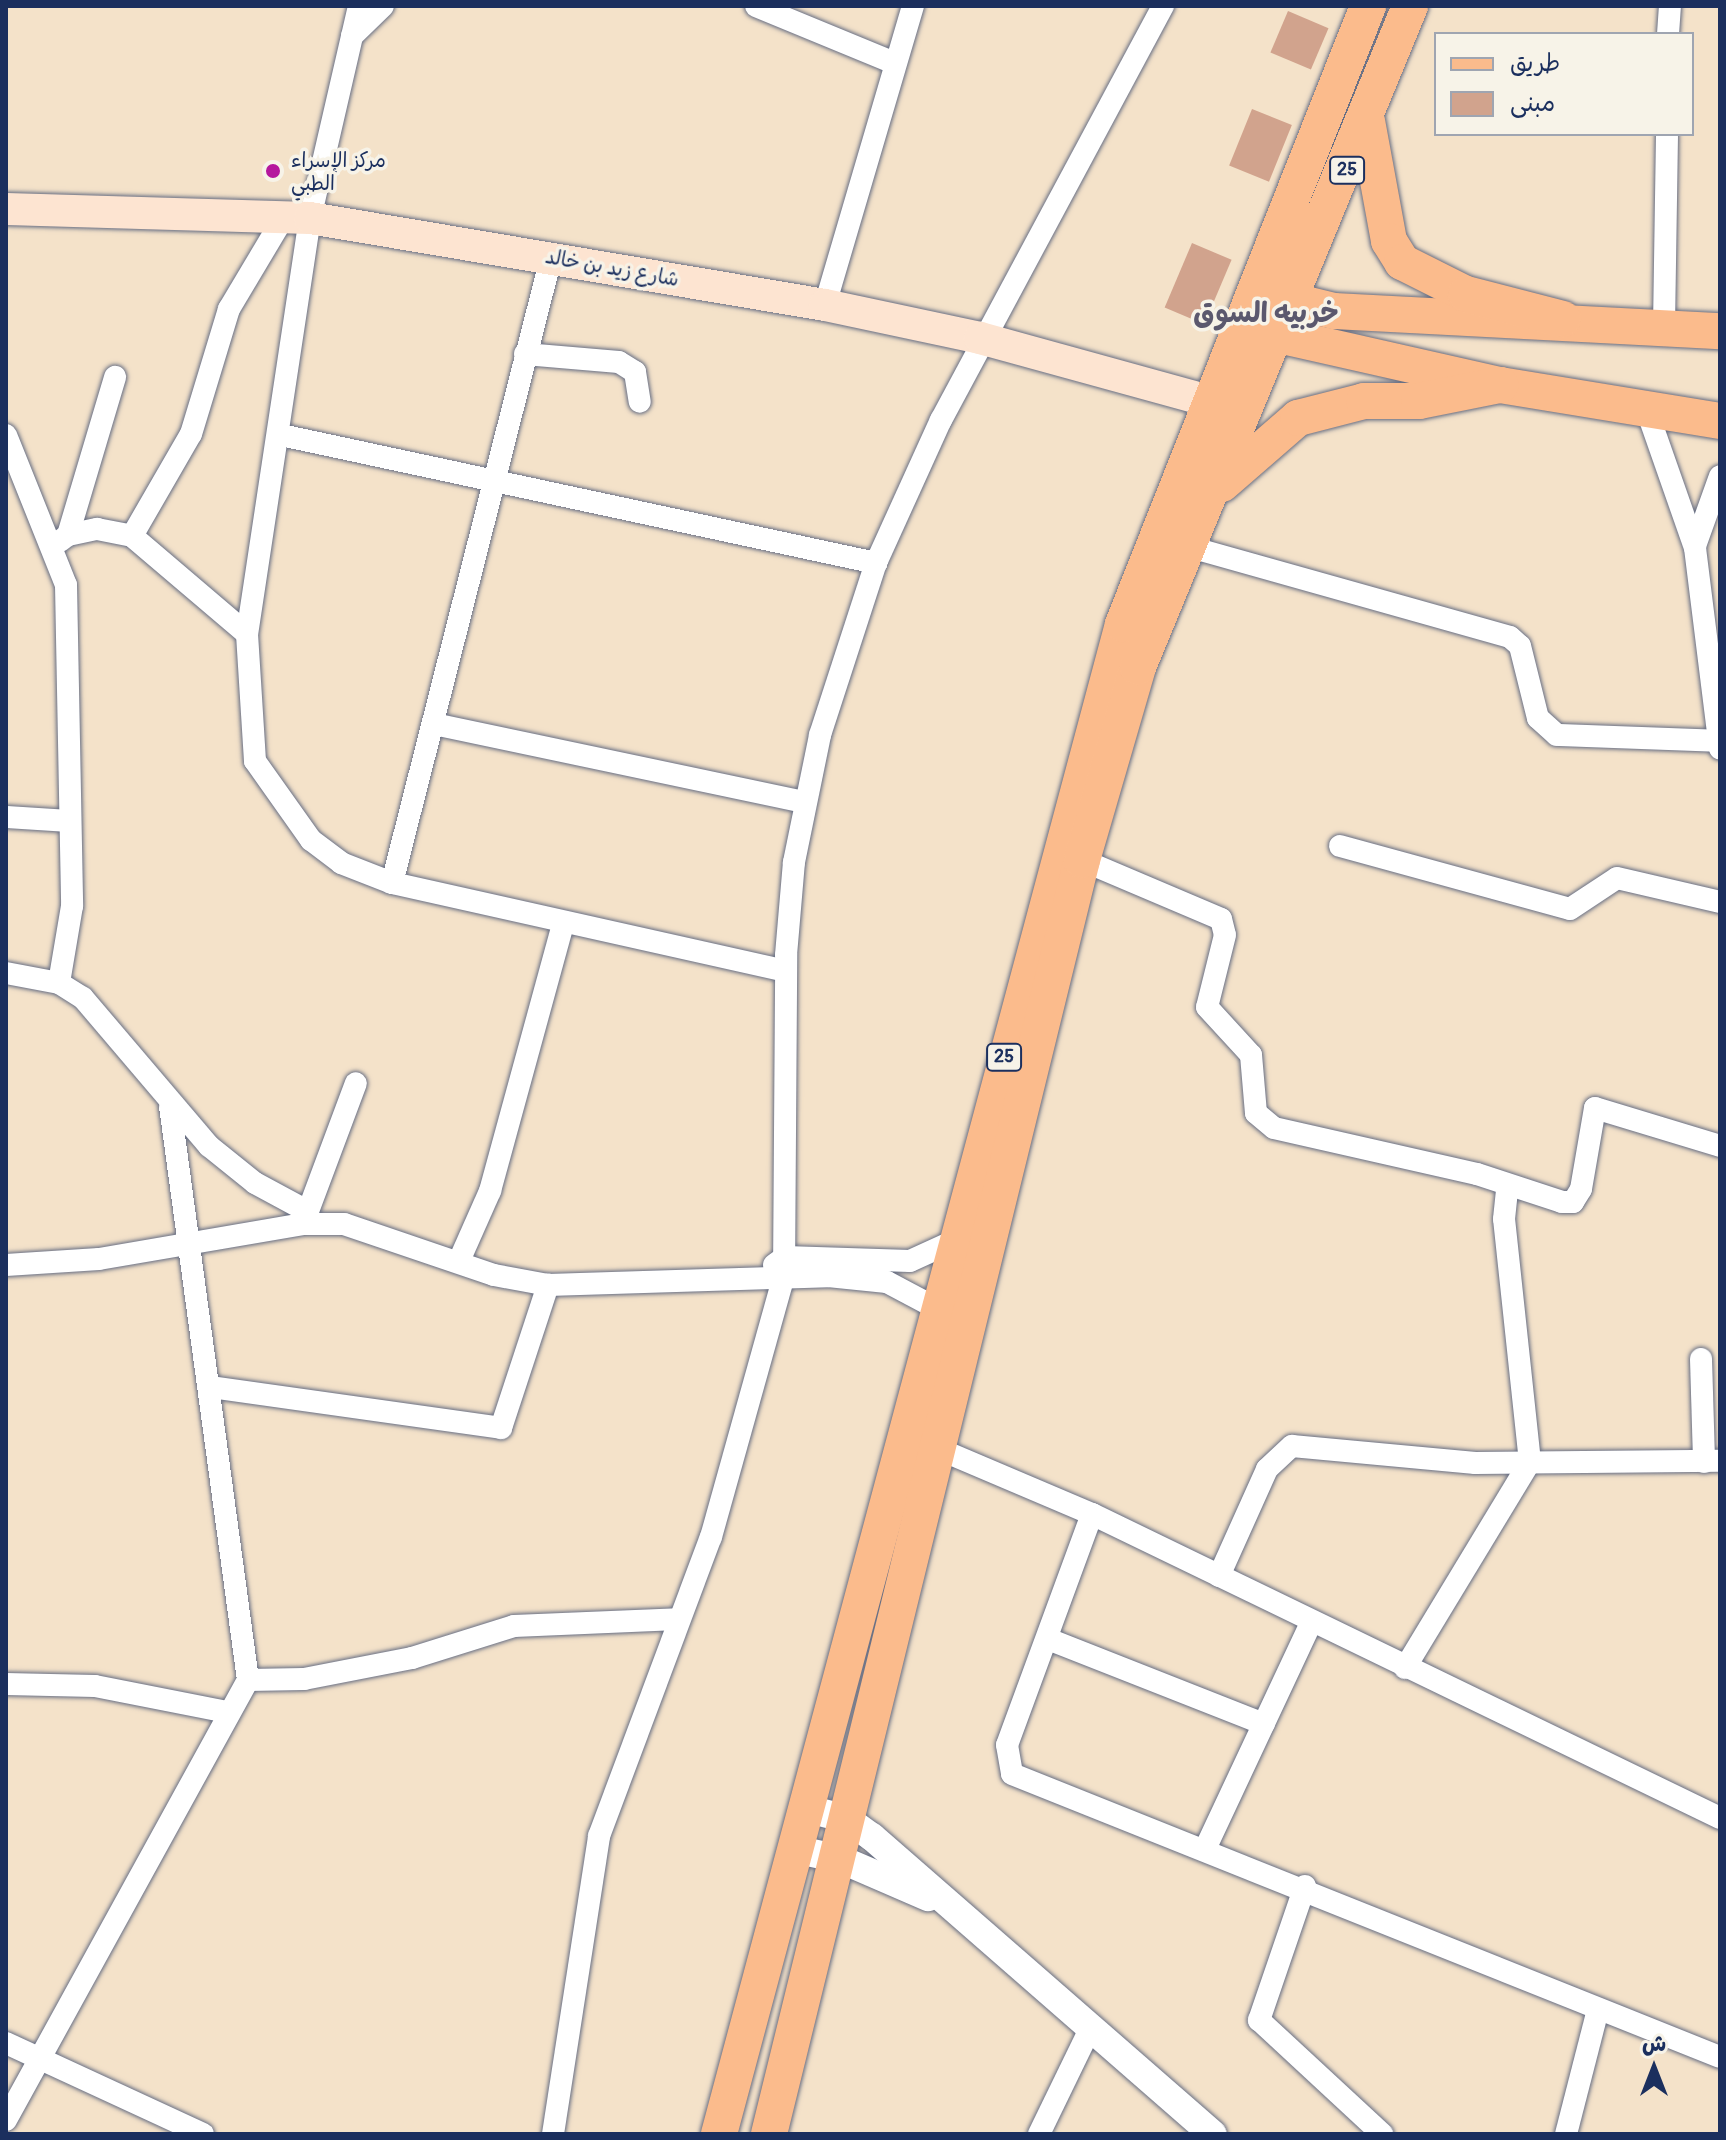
<!DOCTYPE html>
<html>
<head>
<meta charset="utf-8">
<style>
	body { margin:0 }
	#map { position:relative; width:1726px; height:2140px; overflow:hidden; background:#f4e2c9; font-family:Pangolin,"Playpen Sans Arabic",sans-serif }
	div>[style] { position:absolute }
	[style*='--x'] { left:calc(var(--x)*1px); top:calc(var(--y)*1px); width:calc(var(--w)*1px); rotate:calc(var(--a)*1deg) }
	.building>* { inset:0; background:#d1a38d; transform-origin:0 0 }
	.roads { filter:drop-shadow(0 0 2px #676e83) drop-shadow(0 0 2px #676e83) }
	.minor>* { height:22px; margin:-11px; padding:0 11px; transform-origin:11px; border-radius:11px; background:#fff }
	.tertiary>* { height:28px; margin:-14px; padding:0 14px; transform-origin:14px; border-radius:14px; background:#fff }
	.secondary>* { height:32px; margin:-16px; padding:0 16px; transform-origin:16px; border-radius:16px; background:#fde4d1 }
	.primary>* { height:36px; margin:-18px; padding:0 18px; transform-origin:18px; border-radius:18px; background:#fbbb8c }
	.trunk>* { height:36px; margin:-18px; padding:0 18px; transform-origin:18px; border-radius:18px; background:#fbbb8c }
	.dots>* { width:22px; height:22px; translate:-50% -50%; box-sizing:border-box; border:4px solid #f7f3e8; border-radius:50% }
	span { translate:-50% -50%; white-space:nowrap; text-align:center; line-height:1.15; -webkit-text-stroke:7px #f7f3e8; paint-order:stroke }
	.shield-label span { padding:2px 6px; background:#f7f3e8; border:2px solid; border-radius:6px; -webkit-text-stroke-width:0 }
	.shield-label { font-size:18px; color:#1b2f5e; font-weight:700 }
	.poi-label { font-size:20px; color:#1b2f5e }
	.left { translate:0 -50%; text-align:left }
	.street-label { font-size:20px; color:#1b2f5e }
	.district-label { font-size:28px; color:#5b586e; font-weight:700 }
	.frame { position:absolute; inset:0; border:8px solid #1b2f5e; pointer-events:none }
	.legend { position:absolute; left:1434px; top:32px; width:260px; height:104px; box-sizing:border-box; background:#f7f3e8; border:2px solid #9fa5b1; margin:0; padding:10px 14px; list-style:none; font-size:24px; color:#1b2f5e }
	.legend li { display:flex; align-items:center; gap:16px; height:40px }
	.legend b { width:40px; border:2px solid #9fa5b1 }
	.north { position:absolute; left:1614px; top:2028px; width:80px; height:80px; -webkit-text-stroke:6px #f7f3e8; paint-order:stroke; rotate:0deg; font-size:22px; font-weight:700; line-height:32px; text-align:center; color:#1b2f5e }
	.north::after { content:''; display:block; margin:auto; width:28px; height:36px; background:#1b2f5e; clip-path:polygon(50% 0,100% 100%,50% 72%,0 100%) }
</style>
</head>
<body>
<div id="map">
	<div class="building">
		<div style="left:1288px;top:11px;width:44px;height:45px;rotate:23deg"></div>
		<div style="left:1252px;top:109px;width:43px;height:61px;rotate:22deg"></div>
		<div style="left:1192px;top:243px;width:43px;height:70px;rotate:23deg"></div>
	</div>
	<div class="roads">
		<div class="minor">
			<div style="--x:359;--y:6;--w:218;--a:103"></div>
			<div style="--x:310;--y:218;--w:421;--a:98.6"></div>
			<div style="--x:247;--y:634;--w:127;--a:86.4"></div>
			<div style="--x:255;--y:761;--w:97;--a:54.7"></div>
			<div style="--x:311;--y:840;--w:38;--a:37"></div>
			<div style="--x:341;--y:863;--w:55;--a:21.4"></div>
			<div style="--x:392;--y:883;--w:403;--a:12.6"></div>
			<div style="--x:756;--y:6;--w:149;--a:22.4"></div>
			<div style="--x:1668;--y:34;--w:28;--a:-86"></div>
			<div style="--x:352;--y:36;--w:43;--a:-44.1"></div>
			<div style="--x:825;--y:305;--w:312;--a:-73.6"></div>
			<div style="--x:1664;--y:326;--w:192;--a:-89.1"></div>
			<div style="--x:525;--y:354;--w:94;--a:4.9"></div>
			<div style="--x:619;--y:362;--w:19;--a:32"></div>
			<div style="--x:635;--y:372;--w:30;--a:81"></div>
			<div style="--x:1646;--y:408;--w:148;--a:70.7"></div>
			<div style="--x:1695;--y:548;--w:202;--a:82.9"></div>
			<div style="--x:6;--y:435;--w:162;--a:68.2"></div>
			<div style="--x:66;--y:585;--w:321;--a:88.9"></div>
			<div style="--x:72;--y:906;--w:78;--a:99.6"></div>
			<div style="--x:281;--y:435;--w:609;--a:12.14"></div>
			<div style="--x:68;--y:535;--w:30;--a:-12"></div>
			<div style="--x:97;--y:529;--w:36;--a:11"></div>
			<div style="--x:132;--y:536;--w:151;--a:40.4"></div>
			<div style="--x:132;--y:536;--w:118;--a:-60"></div>
			<div style="--x:191;--y:434;--w:131;--a:-73.1"></div>
			<div style="--x:229;--y:309;--w:109;--a:-59.2"></div>
			<div style="--x:60;--y:541;--w:10;--a:-37"></div>
			<div style="--x:68;--y:535;--w:165;--a:-73.4"></div>
			<div style="--x:1695;--y:546;--w:74;--a:-70.3"></div>
			<div style="--x:1190;--y:547;--w:332;--a:15.7"></div>
			<div style="--x:1510;--y:637;--w:13;--a:42"></div>
			<div style="--x:1520;--y:646;--w:74;--a:76"></div>
			<div style="--x:1538;--y:718;--w:25;--a:42"></div>
			<div style="--x:1557;--y:735;--w:162;--a:2.1"></div>
			<div style="--x:434;--y:724;--w:378;--a:11.9"></div>
			<div style="--x:6;--y:817;--w:64;--a:3.6"></div>
			<div style="--x:1340;--y:846;--w:238;--a:15.3"></div>
			<div style="--x:1570;--y:909;--w:56;--a:-33.4"></div>
			<div style="--x:1617;--y:878;--w:106;--a:13.1"></div>
			<div style="--x:1082;--y:860;--w:151;--a:23"></div>
			<div style="--x:1221;--y:919;--w:16;--a:76"></div>
			<div style="--x:1225;--y:935;--w:74;--a:104"></div>
			<div style="--x:1207;--y:1007;--w:65;--a:47.5"></div>
			<div style="--x:1251;--y:1055;--w:58;--a:85.1"></div>
			<div style="--x:1256;--y:1113;--w:23;--a:40"></div>
			<div style="--x:1274;--y:1128;--w:208;--a:12.8"></div>
			<div style="--x:1477;--y:1174;--w:89;--a:18.2"></div>
			<div style="--x:1562;--y:1202;--w:11;--a:0"></div>
			<div style="--x:1573;--y:1202;--w:15;--a:-58"></div>
			<div style="--x:1581;--y:1189;--w:82;--a:-80.2"></div>
			<div style="--x:1595;--y:1108;--w:131;--a:16.9"></div>
			<div style="--x:392;--y:883;--w:645;--a:-75.73"></div>
			<div style="--x:6;--y:973;--w:54;--a:10.7"></div>
			<div style="--x:59;--y:983;--w:28;--a:32"></div>
			<div style="--x:83;--y:998;--w:194;--a:49.6"></div>
			<div style="--x:209;--y:1146;--w:59;--a:38.8"></div>
			<div style="--x:255;--y:1183;--w:59;--a:28.3"></div>
			<div style="--x:304;--y:1222;--w:148;--a:-69.5"></div>
			<div style="--x:459;--y:1261;--w:77;--a:-66.1"></div>
			<div style="--x:490;--y:1191;--w:276;--a:-74.7"></div>
			<div style="--x:6;--y:1265;--w:93;--a:-3.7"></div>
			<div style="--x:99;--y:1259;--w:208;--a:-9.7"></div>
			<div style="--x:304;--y:1224;--w:40;--a:0"></div>
			<div style="--x:344;--y:1224;--w:158;--a:18.8"></div>
			<div style="--x:494;--y:1275;--w:55;--a:10.5"></div>
			<div style="--x:548;--y:1285;--w:280;--a:-1.8"></div>
			<div style="--x:828;--y:1276;--w:59;--a:5.8"></div>
			<div style="--x:887;--y:1282;--w:55;--a:28"></div>
			<div style="--x:774;--y:1265;--w:14;--a:-36"></div>
			<div style="--x:785;--y:1257;--w:125;--a:1.8"></div>
			<div style="--x:910;--y:1261;--w:53;--a:-24.6"></div>
			<div style="--x:1701;--y:1359;--w:103;--a:88.3"></div>
			<div style="--x:210;--y:1387;--w:294;--a:8"></div>
			<div style="--x:501;--y:1428;--w:151;--a:-71.8"></div>
			<div style="--x:941;--y:1450;--w:164;--a:23"></div>
			<div style="--x:1092;--y:1514;--w:698;--a:25.83"></div>
			<div style="--x:1092;--y:1514;--w:246;--a:110.2"></div>
			<div style="--x:1007;--y:1745;--w:29;--a:80"></div>
			<div style="--x:1012;--y:1774;--w:762;--a:21.79"></div>
			<div style="--x:1219;--y:1576;--w:117;--a:-65.8"></div>
			<div style="--x:1267;--y:1469;--w:34;--a:-43"></div>
			<div style="--x:1292;--y:1446;--w:184;--a:5.3"></div>
			<div style="--x:1475;--y:1463;--w:245;--a:-0.5"></div>
			<div style="--x:1048;--y:1639;--w:232;--a:21.5"></div>
			<div style="--x:1405;--y:1668;--w:241;--a:-58.8"></div>
			<div style="--x:1530;--y:1462;--w:244;--a:-96.1"></div>
			<div style="--x:1504;--y:1219;--w:30;--a:-84"></div>
			<div style="--x:248;--y:1680;--w:56;--a:-1"></div>
			<div style="--x:304;--y:1679;--w:110;--a:-11"></div>
			<div style="--x:412;--y:1658;--w:107;--a:-17.4"></div>
			<div style="--x:514;--y:1626;--w:164;--a:-2.4"></div>
			<div style="--x:6;--y:1684;--w:89;--a:1.3"></div>
			<div style="--x:95;--y:1686;--w:136;--a:11.1"></div>
			<div style="--x:1206;--y:1847;--w:247;--a:-64.9"></div>
			<div style="--x:1305;--y:1886;--w:142;--a:108.9"></div>
			<div style="--x:1259;--y:2020;--w:168;--a:42.8"></div>
			<div style="--x:6;--y:2043;--w:217;--a:24.8"></div>
			<div style="--x:6;--y:2120;--w:502;--a:-61.19"></div>
			<div style="--x:248;--y:1680;--w:579;--a:-97.74"></div>
			<div style="--x:553;--y:2134;--w:302;--a:-81.2"></div>
			<div style="--x:599;--y:1836;--w:319;--a:-69.5"></div>
			<div style="--x:711;--y:1537;--w:271;--a:-74.4"></div>
			<div style="--x:784;--y:1276;--w:321;--a:-89.6"></div>
			<div style="--x:786;--y:955;--w:93;--a:-85.1"></div>
			<div style="--x:794;--y:862;--w:130;--a:-78.4"></div>
			<div style="--x:820;--y:735;--w:181;--a:-72"></div>
			<div style="--x:876;--y:563;--w:157;--a:-65.6"></div>
			<div style="--x:941;--y:420;--w:470;--a:-61.8"></div>
			<div style="--x:1039;--y:2134;--w:119;--a:-64.1"></div>
			<div style="--x:1566;--y:2134;--w:129;--a:-75.6"></div>
		</div>
		<div class="tertiary">
			<div style="--x:804;--y:1808;--w:44;--a:14.3"></div>
			<div style="--x:847;--y:1819;--w:31;--a:36"></div>
			<div style="--x:872;--y:1837;--w:452;--a:41.1"></div>
			<div style="--x:794;--y:1849;--w:47;--a:12.3"></div>
			<div style="--x:840;--y:1859;--w:96;--a:23.4"></div>
		</div>
		<div class="secondary">
			<div style="--x:6;--y:209;--w:304;--a:1.7"></div>
			<div style="--x:310;--y:218;--w:522;--a:9.59"></div>
			<div style="--x:825;--y:305;--w:158;--a:12"></div>
			<div style="--x:980;--y:338;--w:237;--a:15.4"></div>
		</div>
		<div class="primary">
			<div style="--x:1260;--y:293;--w:76;--a:13.7"></div>
			<div style="--x:1334;--y:311;--w:387;--a:3"></div>
			<div style="--x:1247;--y:328;--w:259;--a:12.7"></div>
			<div style="--x:1500;--y:385;--w:223;--a:9.3"></div>
		</div>
		<div class="trunk">
			<div style="--x:1367;--y:121;--w:122;--a:79.6"></div>
			<div style="--x:1389;--y:241;--w:25;--a:58"></div>
			<div style="--x:1402;--y:262;--w:72;--a:26.6"></div>
			<div style="--x:1466;--y:294;--w:100;--a:14.5"></div>
			<div style="--x:1222;--y:484;--w:101;--a:-41"></div>
			<div style="--x:1298;--y:418;--w:68;--a:-14.4"></div>
			<div style="--x:1364;--y:401;--w:55;--a:0"></div>
			<div style="--x:1419;--y:401;--w:83;--a:-11.2"></div>
			<div style="--x:719;--y:2134;--w:1563;--a:-75.02"></div>
			<div style="--x:1123;--y:624;--w:665;--a:-68.37"></div>
			<div style="--x:769;--y:2134;--w:1312;--a:-76.2"></div>
			<div style="--x:1082;--y:860;--w:201;--a:-73.8"></div>
			<div style="--x:1138;--y:667;--w:715;--a:-67.63"></div>
		</div>
	</div>
	<div class="dots">
		<div style="left:273px;top:171px;background:#b5179e"></div>
	</div>
	<div class="shield-label">
		<span style="left:1347px;top:170px">25</span>
		<span style="left:1004px;top:1057px">25</span>
	</div>
	<div class="poi-label">
		<span class="left" style="left:291px;top:172px">مركز الإسراء<br>الطبي</span>
	</div>
	<div class="street-label">
		<span style="left:612px;top:268px;rotate:10deg">شارع زيد بن خالد</span>
	</div>
	<div class="district-label">
		<span style="left:1266px;top:314px">خربیه السوق</span>
	</div>
	<div class="frame"></div>
	<ul class="legend">
	<li><b style="height:10px;background:#fbbb8c"></b>طريق</li>
	<li><b style="height:22px;background:#d1a38d"></b>مبنى</li>
	</ul>
	<div class="north">ش</div>
</div>
</body>
</html>
